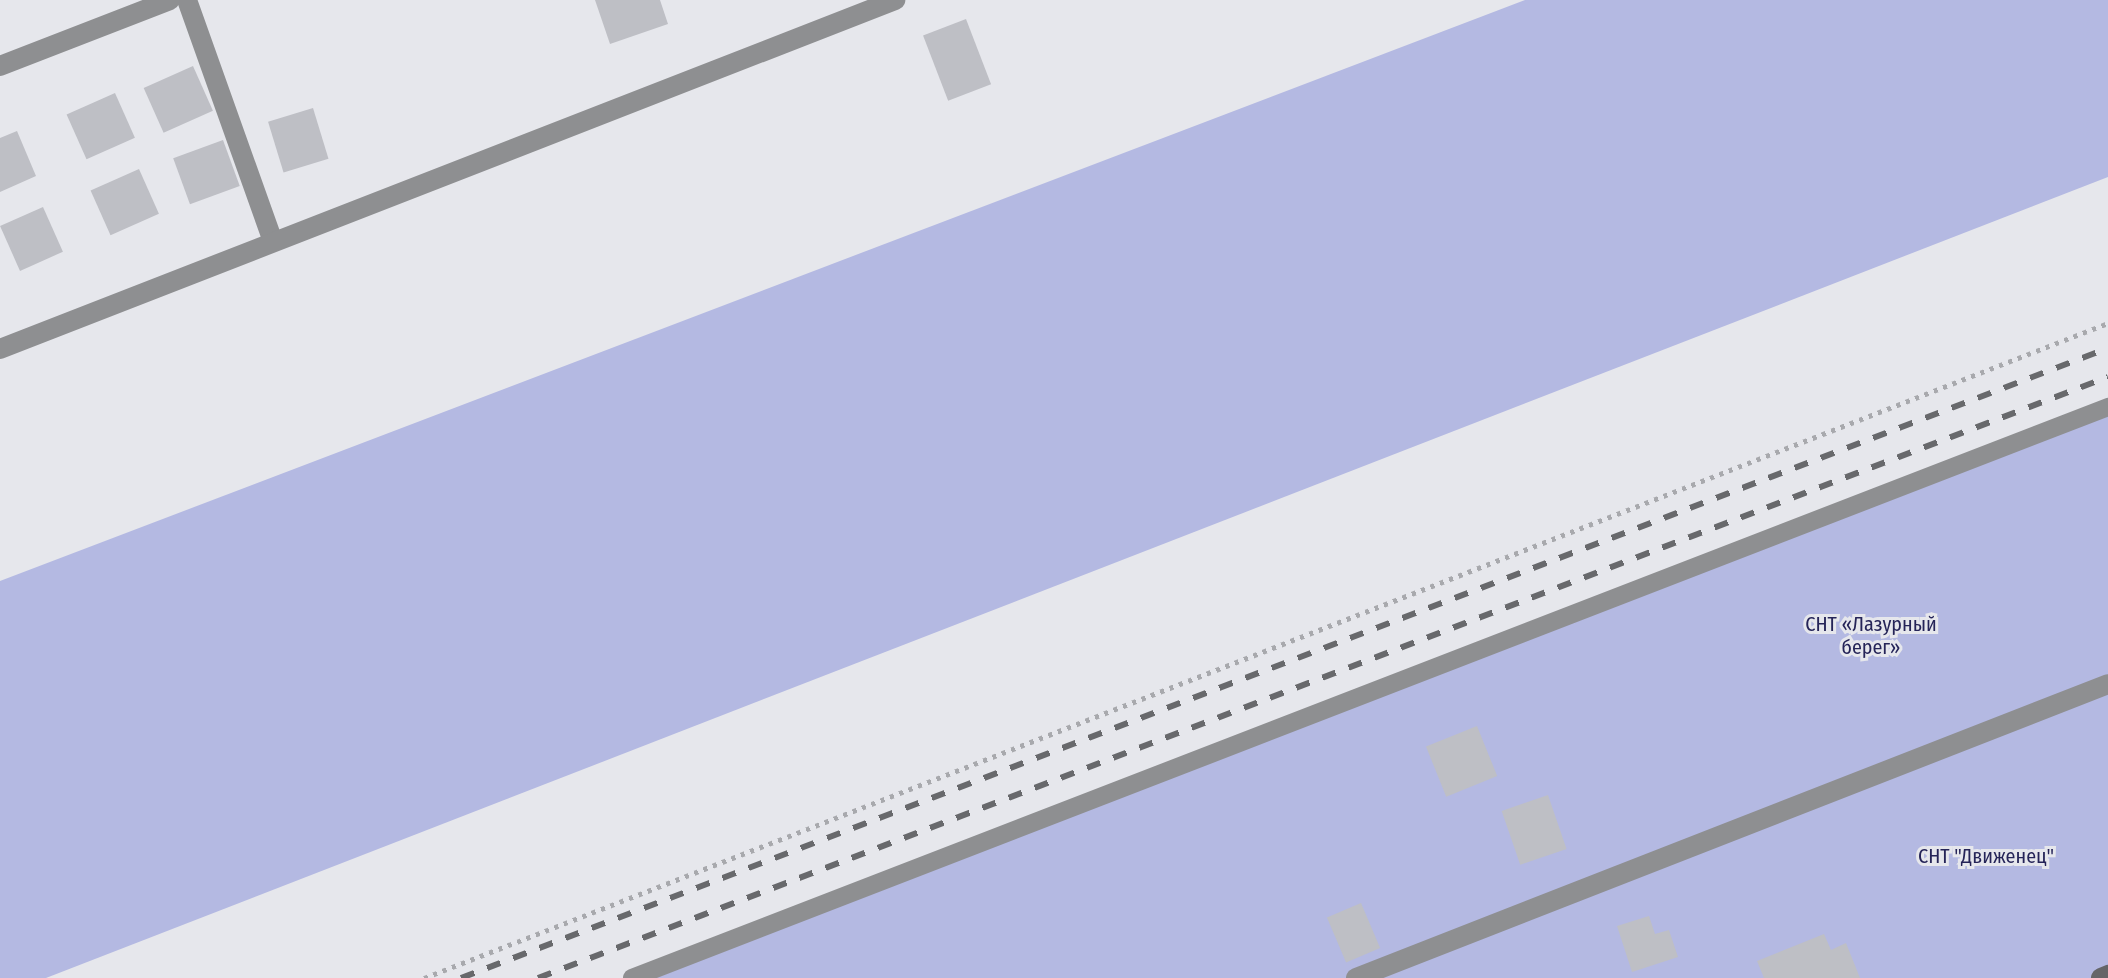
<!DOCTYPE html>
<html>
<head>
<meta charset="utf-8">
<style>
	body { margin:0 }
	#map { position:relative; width:2108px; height:978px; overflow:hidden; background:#e6e7ec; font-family:"Fira Sans Condensed",sans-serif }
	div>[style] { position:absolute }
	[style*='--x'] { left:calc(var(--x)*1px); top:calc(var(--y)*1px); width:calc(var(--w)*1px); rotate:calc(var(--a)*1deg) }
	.green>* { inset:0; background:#b4b9e2 }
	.building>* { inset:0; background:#bebfc5; transform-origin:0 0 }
	.path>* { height:5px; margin-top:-2.5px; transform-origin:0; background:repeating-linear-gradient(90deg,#a8a9ad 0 4px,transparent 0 10px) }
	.lane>* { height:18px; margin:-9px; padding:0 9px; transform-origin:9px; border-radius:9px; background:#8e8f91 }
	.street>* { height:20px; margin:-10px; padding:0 10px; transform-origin:10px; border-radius:10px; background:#8e8f91 }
	.secondary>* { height:20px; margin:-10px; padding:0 10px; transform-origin:10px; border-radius:10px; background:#656568 }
	.rail>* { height:6px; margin-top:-3px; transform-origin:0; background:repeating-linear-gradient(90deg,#68696c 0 14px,transparent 0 28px) }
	span { translate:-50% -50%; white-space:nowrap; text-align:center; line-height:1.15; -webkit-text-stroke:6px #e6e7ec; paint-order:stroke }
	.park-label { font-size:20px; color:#252458 }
</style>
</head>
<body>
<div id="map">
	<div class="green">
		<div style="clip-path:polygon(1525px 0,2108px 0,2108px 177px,46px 978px,0 978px,0 581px)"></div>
		<div style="clip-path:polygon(2108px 412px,2108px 978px,655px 978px)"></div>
	</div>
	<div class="building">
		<div style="clip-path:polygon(595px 0,660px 0,668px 24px,610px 44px)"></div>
		<div style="left:966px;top:19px;width:70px;height:46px;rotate:69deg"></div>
		<div style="left:193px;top:66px;width:49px;height:54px;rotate:66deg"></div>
		<div style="left:115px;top:93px;width:49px;height:53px;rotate:66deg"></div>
		<div style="left:313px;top:108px;width:53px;height:47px;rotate:73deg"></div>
		<div style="clip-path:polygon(17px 131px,36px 176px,0 192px,0 138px)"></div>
		<div style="left:223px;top:140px;width:49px;height:53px;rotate:70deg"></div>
		<div style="left:139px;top:169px;width:49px;height:53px;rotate:66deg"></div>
		<div style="left:43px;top:207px;width:49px;height:47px;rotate:66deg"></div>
		<div style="left:1477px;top:726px;width:54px;height:55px;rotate:68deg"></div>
		<div style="left:1548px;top:795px;width:57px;height:49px;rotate:71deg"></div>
		<div style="left:1361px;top:903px;width:49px;height:37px;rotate:67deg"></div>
		<div style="clip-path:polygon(1649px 916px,1655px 934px,1669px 930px,1678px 957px,1632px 972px,1617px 926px)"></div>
		<div style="clip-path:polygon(1824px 934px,1831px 950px,1846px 943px,1860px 978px,1764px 978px,1757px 961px)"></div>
	</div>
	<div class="path">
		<div style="--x:424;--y:978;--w:1807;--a:-21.25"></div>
	</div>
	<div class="lane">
		<div style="--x:632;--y:978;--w:1583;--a:-21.15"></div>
	</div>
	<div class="street">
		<div style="--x:187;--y:0;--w:256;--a:70.4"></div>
		<div style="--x:0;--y:66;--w:182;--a:-21.2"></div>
		<div style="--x:0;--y:349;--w:961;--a:-21.3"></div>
		<div style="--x:1356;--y:978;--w:807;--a:-21.35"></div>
	</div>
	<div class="secondary">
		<div style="--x:2101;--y:978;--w:8;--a:-23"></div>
	</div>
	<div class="rail">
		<div style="--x:461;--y:978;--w:1763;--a:-20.93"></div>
		<div style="--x:538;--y:978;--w:1681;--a:-20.95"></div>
	</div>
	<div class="park-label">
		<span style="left:1871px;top:636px">СНТ «Лазурный<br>берег»</span>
		<span style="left:1986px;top:856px">СНТ "Движенец"</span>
	</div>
</div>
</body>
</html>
